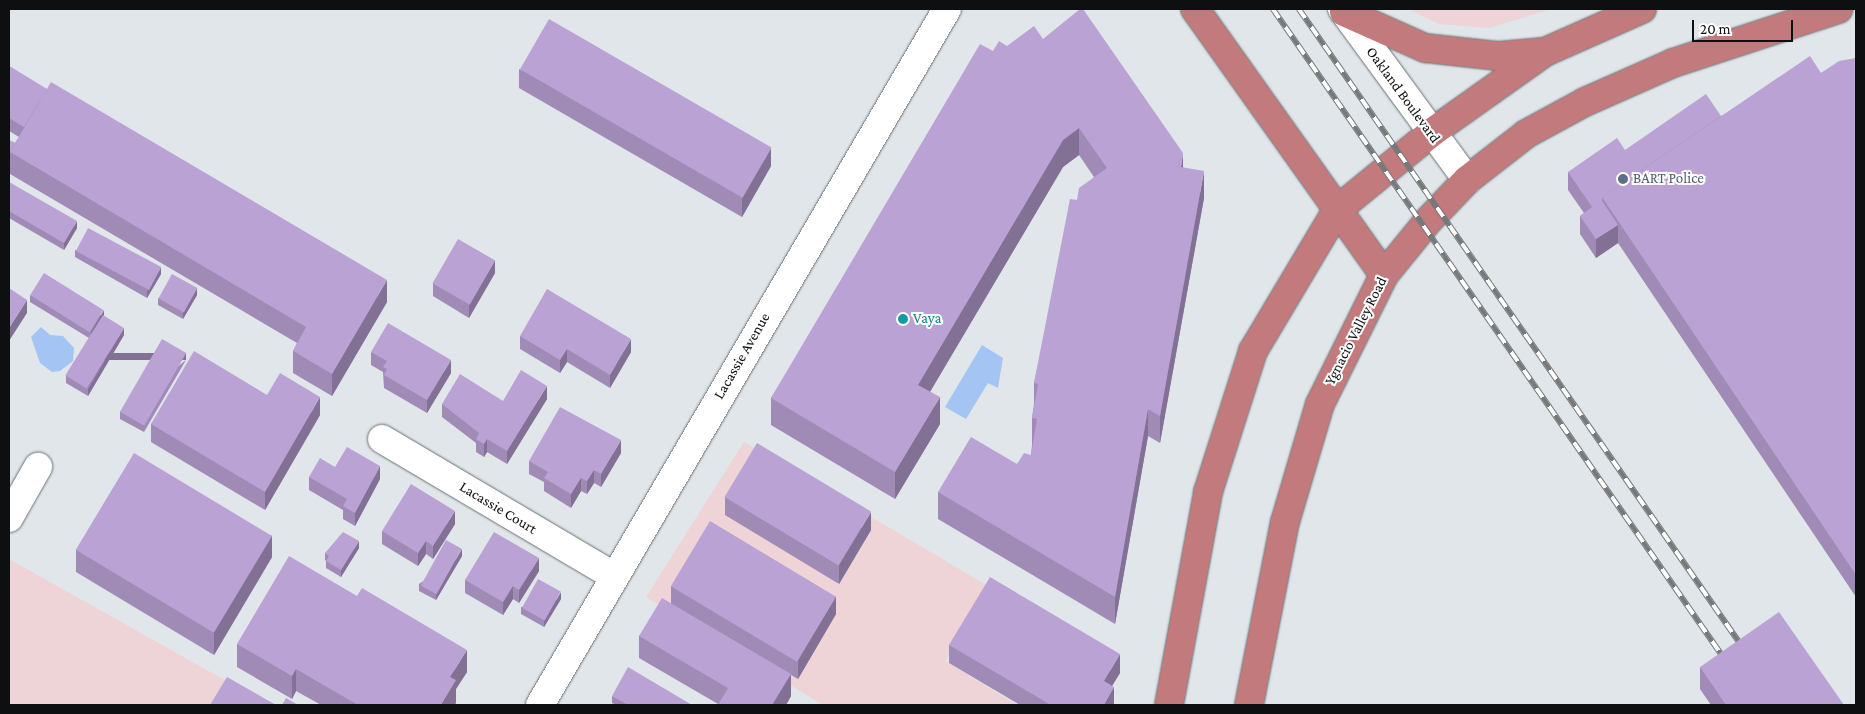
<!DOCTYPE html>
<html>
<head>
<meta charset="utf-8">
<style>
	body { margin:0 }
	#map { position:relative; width:1865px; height:714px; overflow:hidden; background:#e0e6ea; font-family:"Crimson Pro",serif }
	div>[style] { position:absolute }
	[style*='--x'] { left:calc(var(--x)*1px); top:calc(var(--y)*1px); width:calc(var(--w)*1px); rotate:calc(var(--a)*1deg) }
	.commercial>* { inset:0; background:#eed3d7 }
	.water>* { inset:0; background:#a4c4f4 }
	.roads { filter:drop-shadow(0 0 1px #6b7074) drop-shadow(0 0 1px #6b7074) }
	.street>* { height:28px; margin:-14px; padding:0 14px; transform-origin:14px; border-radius:14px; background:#fff }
	.highway>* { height:28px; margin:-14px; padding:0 14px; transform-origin:14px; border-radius:14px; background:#c27a7c }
	.rail>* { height:5.5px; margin-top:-2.75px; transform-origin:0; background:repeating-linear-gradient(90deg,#fff 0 11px,#75797c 0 22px); box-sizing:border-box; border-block:1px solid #75797c }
	.wall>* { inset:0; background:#a08bb7 }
	.shaded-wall>* { inset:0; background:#827195; transform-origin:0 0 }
	.building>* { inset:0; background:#baa2d5; transform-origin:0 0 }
	.dots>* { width:14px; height:14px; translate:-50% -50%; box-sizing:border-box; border:2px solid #fff; border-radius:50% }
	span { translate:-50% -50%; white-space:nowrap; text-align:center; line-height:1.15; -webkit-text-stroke:4px #fff; paint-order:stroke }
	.street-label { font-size:15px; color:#0d0f11 }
	.service-label { font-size:15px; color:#4e5e75 }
	.left { translate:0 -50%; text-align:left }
	.culture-label { font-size:15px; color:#0d838f }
	.frame { position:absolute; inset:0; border:10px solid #0d0f11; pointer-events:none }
	.scale { position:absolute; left:1692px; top:20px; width:101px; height:22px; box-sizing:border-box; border:2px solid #0d0f11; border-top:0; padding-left:6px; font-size:15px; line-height:18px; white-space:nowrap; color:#0d0f11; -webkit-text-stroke:4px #fff; paint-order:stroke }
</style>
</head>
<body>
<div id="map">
	<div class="commercial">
		<div style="clip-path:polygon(1408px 9px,1551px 9px,1489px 28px,1439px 24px)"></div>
		<div style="clip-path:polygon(744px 442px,988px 586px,945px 661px,1017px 705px,823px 705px,646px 597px)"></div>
		<div style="clip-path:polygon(9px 559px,235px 686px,267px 705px,9px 705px)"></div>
	</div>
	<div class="water">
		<div style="clip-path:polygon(41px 327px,50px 335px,63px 336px,74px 348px,73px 361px,60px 371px,52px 372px,40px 363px,31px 337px)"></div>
		<div style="clip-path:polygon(982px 345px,1003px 358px,998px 388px,988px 383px,966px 419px,945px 407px)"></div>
	</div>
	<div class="roads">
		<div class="street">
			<div style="--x:1342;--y:9;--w:212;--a:53.8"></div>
			<div style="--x:382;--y:439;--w:269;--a:30.6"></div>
			<div style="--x:9;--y:518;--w:59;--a:-60.4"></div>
			<div style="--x:540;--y:705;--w:806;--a:-59.68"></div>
		</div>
		<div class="highway">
			<div style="--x:1195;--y:9;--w:326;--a:54.6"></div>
			<div style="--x:1344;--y:12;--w:89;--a:24"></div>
			<div style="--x:1425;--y:48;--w:73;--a:6.3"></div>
			<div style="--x:1498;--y:56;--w:45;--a:-5.1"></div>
			<div style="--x:1169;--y:705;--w:217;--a:-79.6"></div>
			<div style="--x:1208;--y:492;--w:148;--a:-72.3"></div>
			<div style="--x:1253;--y:351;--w:164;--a:-59.2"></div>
			<div style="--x:1337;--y:210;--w:122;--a:-39.3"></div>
			<div style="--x:1431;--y:133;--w:140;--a:-35.4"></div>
			<div style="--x:1545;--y:52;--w:106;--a:-23.9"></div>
			<div style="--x:1249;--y:705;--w:187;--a:-78.9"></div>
			<div style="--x:1285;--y:522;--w:123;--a:-73.5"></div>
			<div style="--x:1320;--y:404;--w:144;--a:-63.6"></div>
			<div style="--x:1384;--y:275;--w:70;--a:-50.8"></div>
			<div style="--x:1428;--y:221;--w:57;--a:-46.4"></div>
			<div style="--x:1467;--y:180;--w:75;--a:-37.9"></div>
			<div style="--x:1526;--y:134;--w:67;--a:-28.5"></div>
			<div style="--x:1585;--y:102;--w:96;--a:-23.9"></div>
			<div style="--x:1673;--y:63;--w:174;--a:-18.1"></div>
		</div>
	</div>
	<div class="rail">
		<div style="--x:1273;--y:9;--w:798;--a:55.21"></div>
		<div style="--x:1299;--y:9;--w:783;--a:55.19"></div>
	</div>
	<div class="wall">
		<div style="clip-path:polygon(1043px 39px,1183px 167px,1204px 198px,1160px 443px,1148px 436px,1115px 624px,938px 519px,938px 492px,1017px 464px,1031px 455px,1032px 445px,1032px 418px,1034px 404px,1034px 383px,1077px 200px,1094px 177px,1079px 155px,1063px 167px,930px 392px,940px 424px,895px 499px,771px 425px,771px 398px,993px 51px,1007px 46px)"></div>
		<div style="clip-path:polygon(1856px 58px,1856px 597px,1618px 243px,1596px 258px,1580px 234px,1580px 216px,1584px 213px,1568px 190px,1568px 172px,1625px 150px,1721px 116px)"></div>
		<div style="clip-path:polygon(9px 66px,387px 302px,332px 396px,293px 373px,293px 351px,297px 343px,10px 174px,9px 140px,15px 143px,19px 137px,9px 131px)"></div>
		<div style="clip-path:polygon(519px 69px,771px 166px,742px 217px,519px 88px)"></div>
		<div style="clip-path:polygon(9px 182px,77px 228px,64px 250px,9px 218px)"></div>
		<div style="clip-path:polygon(75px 250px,161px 274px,147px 298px,75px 257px)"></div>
		<div style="clip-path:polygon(495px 273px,469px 318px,433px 296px,433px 283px)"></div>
		<div style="clip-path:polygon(30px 295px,104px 316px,124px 335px,88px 396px,66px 383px,66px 376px,89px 338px,30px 302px)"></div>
		<div style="clip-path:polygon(197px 295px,183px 319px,158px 305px,158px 298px)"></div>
		<div style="clip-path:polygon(520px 336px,631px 352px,610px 388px,567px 362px,560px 373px,520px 349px)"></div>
		<div style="clip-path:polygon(371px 352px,451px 373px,427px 413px,384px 388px,383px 372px,371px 365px)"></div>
		<div style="clip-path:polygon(186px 360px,144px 432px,120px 419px,120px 412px)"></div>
		<div style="clip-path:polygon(267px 395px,320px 415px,265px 510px,151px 442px,151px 424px)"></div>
		<div style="clip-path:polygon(547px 399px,507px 464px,487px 452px,484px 457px,476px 452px,476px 443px,442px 417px,442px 404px)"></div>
		<div style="clip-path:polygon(621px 453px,601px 487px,594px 483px,587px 494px,581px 491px,571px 508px,544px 491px,544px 482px,529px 474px,529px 461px)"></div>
		<div style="clip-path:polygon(335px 467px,380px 479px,355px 526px,343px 519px,343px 510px,309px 490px,309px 477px)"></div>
		<div style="clip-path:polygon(725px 497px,871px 530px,839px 584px,725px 515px)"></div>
		<div style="clip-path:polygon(455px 524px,433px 559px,426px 554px,418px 566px,382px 544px,382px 531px)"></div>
		<div style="clip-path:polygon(359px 548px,341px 577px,326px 568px,326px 561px,325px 560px,325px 553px)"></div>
		<div style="clip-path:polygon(76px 550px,272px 557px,214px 655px,76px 572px)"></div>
		<div style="clip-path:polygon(462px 556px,436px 600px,419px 591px,419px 584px)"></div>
		<div style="clip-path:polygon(539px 571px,519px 603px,513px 599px,503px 615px,465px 593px,465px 580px)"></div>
		<div style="clip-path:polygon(671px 586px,836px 614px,798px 679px,791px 675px,791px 696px,786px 705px,718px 705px,718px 704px,639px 658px,639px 636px,671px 604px)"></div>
		<div style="clip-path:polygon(561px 599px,544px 627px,521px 614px,521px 607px)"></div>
		<div style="clip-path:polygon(237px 644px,467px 672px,456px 689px,456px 702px,455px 705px,321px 705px,296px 691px,292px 699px,237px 667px)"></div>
		<div style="clip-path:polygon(949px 645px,1120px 673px,1112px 686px,1114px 705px,1020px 705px,949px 663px)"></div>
		<div style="clip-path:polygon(1700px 667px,1844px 705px,1711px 705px,1700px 689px)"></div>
		<div style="clip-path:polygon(612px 696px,692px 705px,616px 705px,612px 703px)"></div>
	</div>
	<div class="shaded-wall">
		<div style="clip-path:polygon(1079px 128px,1079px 155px,1063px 167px,918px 412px,918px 385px,1063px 140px)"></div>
		<div style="clip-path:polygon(771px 148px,771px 166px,742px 217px,742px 198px)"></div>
		<div style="clip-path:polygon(1183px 153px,1183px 180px,1181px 167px)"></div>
		<div style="clip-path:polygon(1204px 171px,1204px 198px,1160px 443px,1160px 416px)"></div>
		<div style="clip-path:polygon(77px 221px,77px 228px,64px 250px,64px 243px)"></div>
		<div style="clip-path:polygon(1618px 225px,1618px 243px,1596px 258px,1596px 239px)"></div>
		<div style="clip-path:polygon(10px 256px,10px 263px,9px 265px,9px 258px)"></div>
		<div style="clip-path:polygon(495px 260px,495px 273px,469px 318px,469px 305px)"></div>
		<div style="clip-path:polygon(161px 267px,161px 274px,147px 298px,147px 292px)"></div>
		<div style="clip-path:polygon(387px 280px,387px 302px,332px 396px,332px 374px)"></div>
		<div style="clip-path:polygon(197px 288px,197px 295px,183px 319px,183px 312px)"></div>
		<div style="clip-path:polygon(27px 300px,27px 313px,9px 341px,9px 328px)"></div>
		<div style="clip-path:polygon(104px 310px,104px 316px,91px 338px,91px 332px)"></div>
		<div style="clip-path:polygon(124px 328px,124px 335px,88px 396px,88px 389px)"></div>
		<div style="clip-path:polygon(631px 339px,631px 352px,610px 388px,610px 375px)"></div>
		<div style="clip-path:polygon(567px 349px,567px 362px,560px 373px,560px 360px)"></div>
		<div style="left:186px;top:353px;width:7px;height:83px;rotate:90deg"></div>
		<div style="clip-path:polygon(451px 360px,451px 373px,427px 413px,427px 400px)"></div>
		<div style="clip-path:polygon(547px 386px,547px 399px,507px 464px,507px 451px)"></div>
		<div style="clip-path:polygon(320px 397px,320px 415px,265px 510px,265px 492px)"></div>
		<div style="clip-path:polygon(940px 397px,940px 424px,895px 499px,895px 472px)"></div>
		<div style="clip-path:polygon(1148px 409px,1148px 436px,1115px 624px,1115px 597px)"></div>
		<div style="clip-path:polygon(487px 439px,487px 452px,484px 457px,484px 444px)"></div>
		<div style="clip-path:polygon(621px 440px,621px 453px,601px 487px,601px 474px)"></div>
		<div style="clip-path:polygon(380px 466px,380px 479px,355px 526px,355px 513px)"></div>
		<div style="clip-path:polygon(594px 470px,594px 483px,587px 494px,587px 481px)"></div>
		<div style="clip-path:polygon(581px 478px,581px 491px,571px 508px,571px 494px)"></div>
		<div style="clip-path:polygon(455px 511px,455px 524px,433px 559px,433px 546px)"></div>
		<div style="clip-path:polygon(871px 512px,871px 530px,839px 584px,839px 565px)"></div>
		<div style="clip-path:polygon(272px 535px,272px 557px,214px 655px,214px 632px)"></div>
		<div style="clip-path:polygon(359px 541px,359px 548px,341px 577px,341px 570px)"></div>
		<div style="clip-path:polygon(426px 541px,426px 554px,418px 566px,418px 553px)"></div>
		<div style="clip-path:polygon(462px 549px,462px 556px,436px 600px,436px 593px)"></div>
		<div style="clip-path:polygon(539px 558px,539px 571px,519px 603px,519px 590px)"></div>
		<div style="clip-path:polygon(513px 586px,513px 599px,503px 615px,503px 602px)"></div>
		<div style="clip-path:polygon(561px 592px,561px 599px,544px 627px,544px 621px)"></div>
		<div style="clip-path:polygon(836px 596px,836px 614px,798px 679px,798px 661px)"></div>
		<div style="clip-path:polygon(467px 650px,467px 672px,456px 689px,456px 702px,455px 705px,441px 705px,450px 677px)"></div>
		<div style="clip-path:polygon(1120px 654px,1120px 673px,1104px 699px,1104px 681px)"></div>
		<div style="clip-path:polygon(296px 669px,296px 691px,292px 699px,292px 676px)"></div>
		<div style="clip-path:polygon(791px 674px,791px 696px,786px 705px,772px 705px)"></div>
		<div style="clip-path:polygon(1114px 687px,1114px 705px,1104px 705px)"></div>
	</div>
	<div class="building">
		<div style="clip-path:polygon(1080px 9px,1083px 9px,1183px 153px,1181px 167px,1204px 171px,1160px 416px,1148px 409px,1115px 597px,938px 492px,971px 437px,1017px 464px,1024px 453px,1031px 455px,1037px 419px,1032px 418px,1038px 384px,1034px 383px,1070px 199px,1077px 200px,1079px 188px,1107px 168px,1079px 128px,1063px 140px,918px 385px,940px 397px,895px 472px,771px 398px,980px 44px,993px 51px,999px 41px,1007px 46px,1034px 26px,1043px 39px)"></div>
		<div style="left:549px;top:19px;width:257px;height:58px;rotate:30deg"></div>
		<div style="clip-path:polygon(1810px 56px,1821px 73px,1839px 61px,1856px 58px,1856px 575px,1602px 197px)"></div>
		<div style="clip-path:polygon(9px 66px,47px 89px,24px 127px,9px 118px)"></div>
		<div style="clip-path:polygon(51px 82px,387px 280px,332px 374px,293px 351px,306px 327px,10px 152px)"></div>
		<div style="clip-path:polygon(1706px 94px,1721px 116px,1602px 197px,1602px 201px,1618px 225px,1596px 239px,1580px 216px,1592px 207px,1568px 172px,1617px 138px,1625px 150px)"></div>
		<div style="clip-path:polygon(9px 140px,15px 143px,10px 152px,9px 157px)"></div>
		<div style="clip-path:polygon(9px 182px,77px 221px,64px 243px,9px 211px)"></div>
		<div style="left:88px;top:228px;width:83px;height:26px;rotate:28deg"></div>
		<div style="left:458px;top:239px;width:43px;height:51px;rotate:30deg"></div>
		<div style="left:44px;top:273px;width:70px;height:26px;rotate:32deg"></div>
		<div style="left:172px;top:274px;width:29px;height:28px;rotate:29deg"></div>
		<div style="clip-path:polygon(9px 288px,27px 300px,9px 328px)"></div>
		<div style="clip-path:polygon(547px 289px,631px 339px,610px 375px,567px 349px,560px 360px,520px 336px)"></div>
		<div style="left:103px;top:315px;width:25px;height:71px;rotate:32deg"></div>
		<div style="clip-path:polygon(388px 323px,451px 360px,427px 400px,384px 375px,387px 369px,383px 367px,387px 361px,371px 352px)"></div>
		<div style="left:162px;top:339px;width:28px;height:84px;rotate:30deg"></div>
		<div style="clip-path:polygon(194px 351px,267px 395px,280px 373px,320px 397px,265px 492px,151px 424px)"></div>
		<div style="clip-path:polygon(521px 370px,547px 386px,507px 451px,487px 439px,484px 444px,476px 439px,479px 433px,442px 404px,460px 374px,503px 401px)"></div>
		<div style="clip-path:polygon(560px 407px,621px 440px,601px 474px,594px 470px,587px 481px,581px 478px,571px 494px,544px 478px,548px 472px,529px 461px)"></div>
		<div style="left:757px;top:443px;width:133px;height:63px;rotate:31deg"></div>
		<div style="clip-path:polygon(347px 447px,380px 466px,355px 513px,343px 506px,347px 499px,309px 477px,320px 458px,335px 467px)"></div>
		<div style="left:134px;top:453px;width:161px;height:113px;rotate:31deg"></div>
		<div style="clip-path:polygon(411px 484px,455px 511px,433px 546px,426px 541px,418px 553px,382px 531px)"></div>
		<div style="left:710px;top:521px;width:147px;height:76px;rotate:31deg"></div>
		<div style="clip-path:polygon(343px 532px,359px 541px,341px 570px,326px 561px,329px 556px,325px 553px)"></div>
		<div style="clip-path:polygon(494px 532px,539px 558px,519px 590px,513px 586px,503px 602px,465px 580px)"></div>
		<div style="left:446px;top:540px;width:18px;height:52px;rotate:29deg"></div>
		<div style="clip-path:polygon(289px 556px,357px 596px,362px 588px,467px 650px,450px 677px,456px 680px,441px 705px,358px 705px,296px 669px,292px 676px,237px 644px)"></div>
		<div style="clip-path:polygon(990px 577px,1120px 654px,1104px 681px,1114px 687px,1104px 705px,1051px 705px,949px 645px)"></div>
		<div style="left:538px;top:579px;width:26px;height:33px;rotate:29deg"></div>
		<div style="clip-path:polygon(662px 598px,791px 674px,772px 705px,718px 705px,728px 688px,639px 636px)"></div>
		<div style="clip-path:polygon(1779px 612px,1844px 705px,1726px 705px,1700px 667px)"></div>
		<div style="clip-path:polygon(628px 667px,692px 705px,628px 705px,612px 696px)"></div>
		<div style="clip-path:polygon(227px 677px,276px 705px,210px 705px)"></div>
		<div style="clip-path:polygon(286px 698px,298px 705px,282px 705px)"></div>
	</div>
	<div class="dots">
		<div style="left:1623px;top:179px;background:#5c6f8a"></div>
		<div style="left:903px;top:319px;background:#0f9aa8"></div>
	</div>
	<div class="street-label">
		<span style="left:1403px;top:95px;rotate:54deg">Oakland Boulevard</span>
		<span style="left:1356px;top:331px;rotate:-63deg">Ygnacio Valley Road</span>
		<span style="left:742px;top:356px;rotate:-60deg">Lacassie Avenue</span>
		<span style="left:498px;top:508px;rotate:31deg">Lacassie Court</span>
	</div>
	<div class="service-label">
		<span class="left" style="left:1633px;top:179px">BART Police</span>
	</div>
	<div class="culture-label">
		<span class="left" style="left:913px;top:319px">Vaya</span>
	</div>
	<div class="frame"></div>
	<div class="scale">20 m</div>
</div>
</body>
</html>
